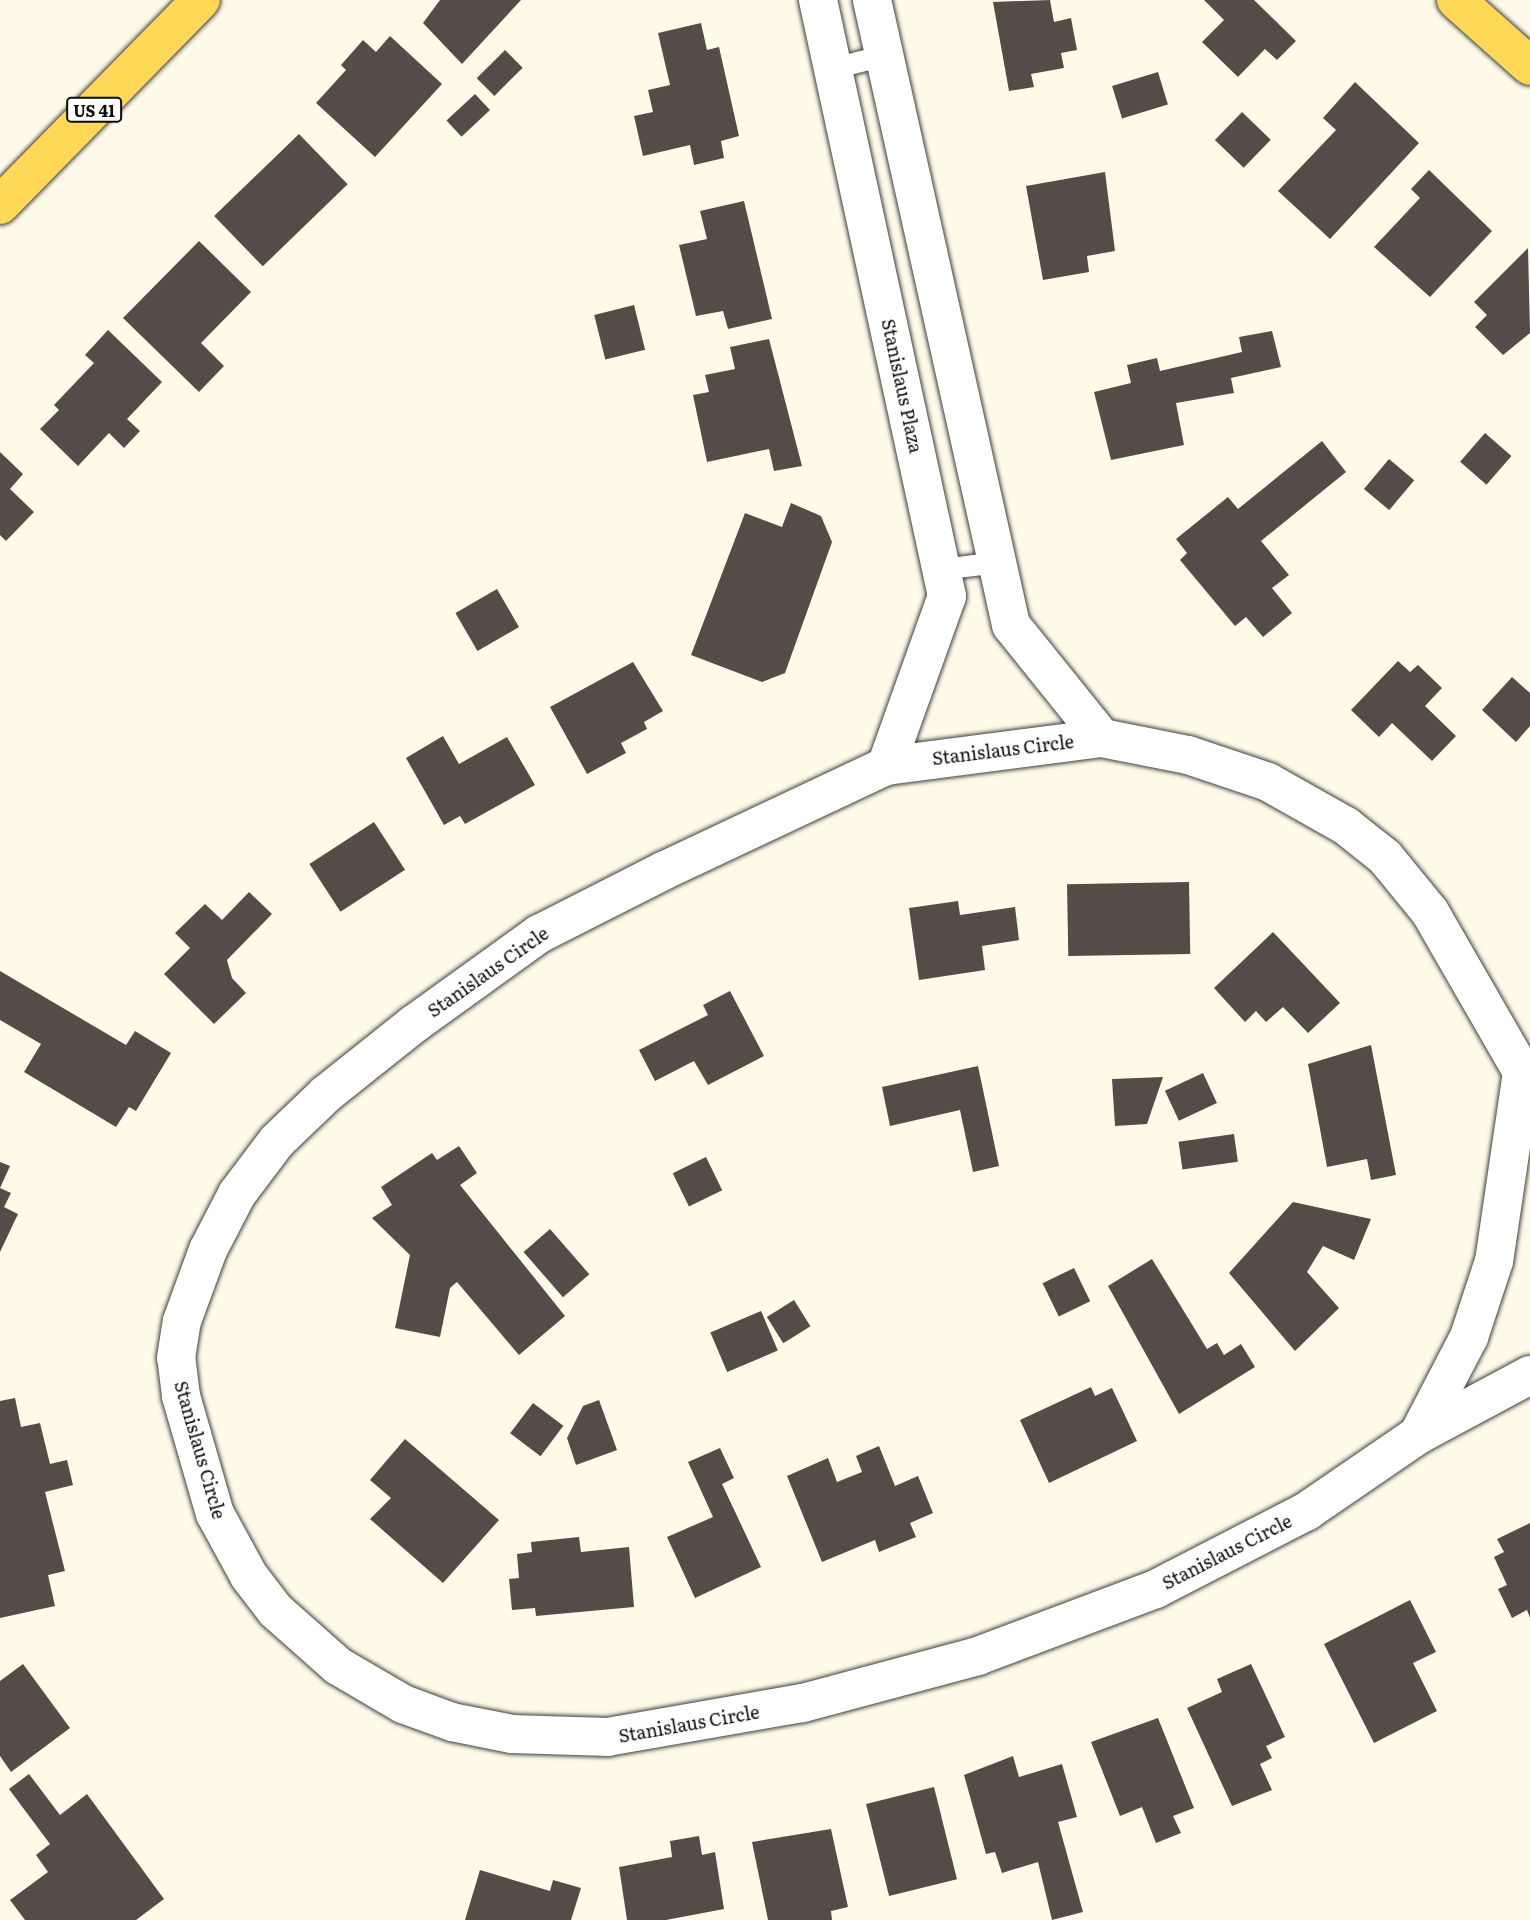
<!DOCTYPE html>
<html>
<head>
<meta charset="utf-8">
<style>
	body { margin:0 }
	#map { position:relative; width:1530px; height:1920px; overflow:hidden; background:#fffbe8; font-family:Literata,serif }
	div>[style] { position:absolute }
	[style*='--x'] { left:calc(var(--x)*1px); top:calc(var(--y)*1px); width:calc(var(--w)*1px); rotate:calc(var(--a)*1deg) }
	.building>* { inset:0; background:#544c47; transform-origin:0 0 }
	.roads { filter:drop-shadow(0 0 2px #3e3e3e) drop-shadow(0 0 2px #3e3e3e) }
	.lane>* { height:21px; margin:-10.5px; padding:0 10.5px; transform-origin:10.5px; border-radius:10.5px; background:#fff }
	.street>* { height:38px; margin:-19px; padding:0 19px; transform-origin:19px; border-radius:19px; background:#fff }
	.primary>* { height:38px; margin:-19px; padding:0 19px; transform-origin:19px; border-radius:19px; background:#ffd858 }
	span { translate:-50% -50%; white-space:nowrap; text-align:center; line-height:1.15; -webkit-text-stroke:7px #fff; paint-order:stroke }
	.shield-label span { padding:2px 5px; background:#fff; border:2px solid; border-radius:5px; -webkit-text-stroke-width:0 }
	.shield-label { font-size:16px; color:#0b0b0b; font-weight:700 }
	.street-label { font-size:18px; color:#0b0b0b }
</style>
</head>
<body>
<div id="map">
	<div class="building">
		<div style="clip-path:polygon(440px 0,521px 0,462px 64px,423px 23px)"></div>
		<div style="clip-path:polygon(1050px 0,1054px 22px,1071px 18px,1077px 50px,1061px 53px,1064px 68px,1031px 74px,1034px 87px,1009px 91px,993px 2px)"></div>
		<div style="clip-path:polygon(1204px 0,1254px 0,1296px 41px,1277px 60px,1265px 49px,1238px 77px,1202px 42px,1224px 20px)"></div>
		<div style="clip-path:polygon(701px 23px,707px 50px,719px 47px,739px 136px,721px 141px,724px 158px,694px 165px,690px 145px,643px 156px,634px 116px,653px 112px,648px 90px,670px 85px,658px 33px)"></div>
		<div style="clip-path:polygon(390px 36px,442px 84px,375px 157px,316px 103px,346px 70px,341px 65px,363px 40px,376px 52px)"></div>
		<div style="left:505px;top:50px;width:25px;height:40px;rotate:45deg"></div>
		<div style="left:1158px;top:72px;width:34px;height:48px;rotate:73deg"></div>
		<div style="clip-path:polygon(1355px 82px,1419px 143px,1330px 239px,1278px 191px,1336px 130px,1323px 118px)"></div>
		<div style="left:475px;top:94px;width:22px;height:39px;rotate:47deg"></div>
		<div style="left:1242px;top:112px;width:40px;height:39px;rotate:44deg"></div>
		<div style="left:299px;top:134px;width:70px;height:118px;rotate:46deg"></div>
		<div style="clip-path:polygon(1429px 170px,1492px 231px,1430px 297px,1374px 247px,1420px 198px,1411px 189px)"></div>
		<div style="clip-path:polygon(1105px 172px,1115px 251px,1087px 256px,1089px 272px,1043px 280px,1026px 186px)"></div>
		<div style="clip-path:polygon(744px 201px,772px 319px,728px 329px,723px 311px,696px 316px,679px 245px,707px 239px,700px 211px)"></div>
		<div style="clip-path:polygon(199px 241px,251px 292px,201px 343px,224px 366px,199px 392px,123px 318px)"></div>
		<div style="clip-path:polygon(1528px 248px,1530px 333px,1503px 355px,1475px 327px,1487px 315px,1474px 302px)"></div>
		<div style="left:634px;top:305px;width:46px;height:41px;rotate:76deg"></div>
		<div style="clip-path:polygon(108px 330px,162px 382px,127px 419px,140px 431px,124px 448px,109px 433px,78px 466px,40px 429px,59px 410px,54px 405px,94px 363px,85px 355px)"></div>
		<div style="clip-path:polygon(1272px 331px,1281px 367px,1231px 378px,1234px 393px,1176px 403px,1184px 445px,1111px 460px,1094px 392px,1131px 383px,1127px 365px,1157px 358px,1160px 371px,1242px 352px,1239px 337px)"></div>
		<div style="clip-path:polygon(769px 339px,802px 466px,774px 471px,769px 449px,707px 462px,693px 395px,709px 392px,705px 375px,735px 369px,730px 347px)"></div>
		<div style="left:1485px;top:433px;width:35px;height:38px;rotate:41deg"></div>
		<div style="clip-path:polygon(1322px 441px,1346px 472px,1261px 541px,1289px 575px,1272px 588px,1292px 613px,1263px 637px,1246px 617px,1235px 626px,1180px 560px,1187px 553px,1176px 539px,1228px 497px,1238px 509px)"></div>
		<div style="clip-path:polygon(0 452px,23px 474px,10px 489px,34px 512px,6px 541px,0 535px)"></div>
		<div style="left:1389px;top:459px;width:33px;height:39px;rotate:40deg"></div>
		<div style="clip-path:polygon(791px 503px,821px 516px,832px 542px,785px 673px,762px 682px,691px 655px,745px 513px,782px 527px)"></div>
		<div style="left:497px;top:589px;width:44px;height:48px;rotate:60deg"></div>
		<div style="clip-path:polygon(1398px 661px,1410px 672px,1418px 665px,1442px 688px,1425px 706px,1456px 736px,1432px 761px,1392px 723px,1379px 737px,1351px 710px)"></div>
		<div style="clip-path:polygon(633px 662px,663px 711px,644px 722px,647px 729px,621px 743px,626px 753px,587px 774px,550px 707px)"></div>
		<div style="clip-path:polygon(1512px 677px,1530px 693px,1530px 726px,1516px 742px,1482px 710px)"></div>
		<div style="clip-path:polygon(443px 736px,459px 764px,507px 737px,535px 785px,465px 824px,460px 816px,444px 825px,406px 758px)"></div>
		<div style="left:374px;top:822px;width:57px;height:77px;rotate:57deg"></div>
		<div style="left:1189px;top:882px;width:72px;height:122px;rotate:89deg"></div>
		<div style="clip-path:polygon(249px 892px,272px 914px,227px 960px,232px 978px,246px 993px,214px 1024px,164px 974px,190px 948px,175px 933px,205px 904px,222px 920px)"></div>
		<div style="clip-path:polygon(958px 901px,960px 915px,1015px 907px,1019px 940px,982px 946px,985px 970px,919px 980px,909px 908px)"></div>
		<div style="clip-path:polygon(1273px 932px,1340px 1003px,1308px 1033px,1283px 1007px,1266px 1022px,1256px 1011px,1245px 1022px,1214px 988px)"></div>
		<div style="clip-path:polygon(0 971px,126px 1045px,135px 1031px,171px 1053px,136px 1111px,129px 1107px,116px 1127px,24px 1072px,41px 1044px,0 1020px)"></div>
		<div style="clip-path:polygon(730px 991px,764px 1056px,708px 1085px,694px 1061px,655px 1081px,639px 1050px,708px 1015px,703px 1005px)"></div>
		<div style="clip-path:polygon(1371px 1045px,1396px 1175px,1371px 1180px,1367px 1159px,1327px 1167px,1308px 1064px)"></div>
		<div style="clip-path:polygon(978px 1066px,999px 1166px,973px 1172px,960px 1110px,890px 1126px,882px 1087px)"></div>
		<div style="left:1203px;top:1073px;width:33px;height:42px;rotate:65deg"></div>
		<div style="clip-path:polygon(1163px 1077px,1147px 1124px,1115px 1126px,1112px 1079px)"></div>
		<div style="left:1234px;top:1134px;width:28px;height:56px;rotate:82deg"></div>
		<div style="clip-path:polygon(459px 1146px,477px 1173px,460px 1185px,565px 1316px,519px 1355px,457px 1282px,450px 1288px,440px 1337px,395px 1328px,410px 1255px,372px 1218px,392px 1205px,381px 1187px,432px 1153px,437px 1160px)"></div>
		<div style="left:706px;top:1157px;width:37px;height:37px;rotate:64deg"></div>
		<div style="clip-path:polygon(0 1162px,10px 1166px,0 1188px)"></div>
		<div style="clip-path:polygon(0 1188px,11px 1193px,4px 1207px,18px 1214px,0 1252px)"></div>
		<div style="clip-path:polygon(1293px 1202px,1371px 1219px,1354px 1260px,1323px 1246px,1307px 1272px,1339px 1308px,1295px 1351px,1229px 1273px)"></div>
		<div style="left:550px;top:1229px;width:60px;height:35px;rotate:49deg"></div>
		<div style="clip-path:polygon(1152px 1259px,1207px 1349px,1217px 1343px,1224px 1355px,1241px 1344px,1255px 1367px,1179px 1414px,1108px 1286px)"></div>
		<div style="left:1074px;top:1268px;width:37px;height:35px;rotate:64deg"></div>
		<div style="left:794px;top:1300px;width:31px;height:32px;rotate:58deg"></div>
		<div style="left:761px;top:1311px;width:43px;height:55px;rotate:67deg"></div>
		<div style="clip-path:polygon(1091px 1387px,1095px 1396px,1112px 1388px,1137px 1441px,1049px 1483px,1020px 1420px)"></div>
		<div style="clip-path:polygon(15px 1398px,21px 1427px,40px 1423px,50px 1464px,67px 1460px,73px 1485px,45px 1492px,65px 1571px,48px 1575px,55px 1606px,0 1618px,0 1401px)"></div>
		<div style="clip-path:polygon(599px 1400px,617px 1450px,576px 1465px,567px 1438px,583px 1406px)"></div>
		<div style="left:533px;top:1403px;width:38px;height:38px;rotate:37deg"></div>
		<div style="clip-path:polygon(405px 1439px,499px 1520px,443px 1583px,370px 1519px,391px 1498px,370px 1480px)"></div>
		<div style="clip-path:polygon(879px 1446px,895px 1486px,918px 1476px,933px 1513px,910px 1523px,916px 1537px,879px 1552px,875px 1540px,822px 1562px,787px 1476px,828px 1458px,837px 1482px,862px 1472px,856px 1456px)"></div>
		<div style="clip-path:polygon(720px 1448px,734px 1478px,722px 1484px,761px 1567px,695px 1598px,667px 1537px,713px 1517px,688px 1462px)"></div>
		<div style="clip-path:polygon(1530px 1523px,1530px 1618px,1527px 1610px,1512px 1618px,1498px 1589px,1507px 1585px,1494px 1557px,1504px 1552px,1497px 1539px)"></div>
		<div style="clip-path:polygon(579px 1537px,581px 1552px,629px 1547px,634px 1607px,536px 1616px,535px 1608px,512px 1610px,509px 1579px,519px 1578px,517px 1554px,532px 1552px,531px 1542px)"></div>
		<div style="clip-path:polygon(1410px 1600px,1436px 1652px,1413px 1663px,1437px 1711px,1374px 1743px,1324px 1644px)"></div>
		<div style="clip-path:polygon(23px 1664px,70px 1728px,11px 1772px,0 1756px,0 1681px)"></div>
		<div style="clip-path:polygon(1251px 1664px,1285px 1737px,1266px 1746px,1272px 1758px,1260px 1764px,1272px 1790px,1232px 1806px,1187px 1708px,1222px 1692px,1217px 1679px)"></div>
		<div style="clip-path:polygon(1158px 1718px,1194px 1808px,1173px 1816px,1181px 1833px,1156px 1843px,1142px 1807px,1120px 1816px,1091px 1742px)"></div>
		<div style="clip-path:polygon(1013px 1756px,1019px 1777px,1062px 1764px,1077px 1817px,1058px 1822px,1083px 1912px,1052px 1920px,1038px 1862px,1002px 1873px,995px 1852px,986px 1854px,964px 1775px)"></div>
		<div style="clip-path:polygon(29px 1774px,60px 1815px,87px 1794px,164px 1899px,136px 1920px,25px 1920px,10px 1900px,48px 1872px,36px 1855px,50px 1844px,9px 1789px)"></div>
		<div style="left:934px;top:1787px;width:95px;height:70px;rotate:76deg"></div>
		<div style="clip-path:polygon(831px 1829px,848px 1907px,831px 1911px,832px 1920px,768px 1920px,752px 1842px)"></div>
		<div style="clip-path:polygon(699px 1836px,702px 1855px,715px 1852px,724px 1909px,666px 1920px,627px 1920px,619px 1867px,672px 1857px,670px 1841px)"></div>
		<div style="clip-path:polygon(480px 1870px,550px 1891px,553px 1880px,581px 1888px,571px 1920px,465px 1920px)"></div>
	</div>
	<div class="roads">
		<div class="lane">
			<div style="--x:833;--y:68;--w:53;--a:-14.3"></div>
			<div style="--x:941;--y:569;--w:56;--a:-7.1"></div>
		</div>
		<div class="street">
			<div style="--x:818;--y:0;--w:610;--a:77.79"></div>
			<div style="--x:947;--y:596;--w:181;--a:109.7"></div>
			<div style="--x:872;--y:0;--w:640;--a:77.46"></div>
			<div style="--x:1011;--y:625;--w:145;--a:51.2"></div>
			<div style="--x:1102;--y:738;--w:88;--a:11.2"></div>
			<div style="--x:1188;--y:755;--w:84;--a:18.6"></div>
			<div style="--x:1268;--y:782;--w:90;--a:29.4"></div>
			<div style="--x:1346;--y:826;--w:50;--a:38.5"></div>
			<div style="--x:1385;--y:857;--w:71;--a:50.7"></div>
			<div style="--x:1430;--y:912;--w:185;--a:60.1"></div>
			<div style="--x:1522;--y:1072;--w:191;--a:98.4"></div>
			<div style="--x:1494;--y:1261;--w:80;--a:108.2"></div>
			<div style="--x:1469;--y:1337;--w:110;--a:117.5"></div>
			<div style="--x:1418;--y:1435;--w:135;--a:145.6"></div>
			<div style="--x:1307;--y:1511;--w:170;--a:152.7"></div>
			<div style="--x:1156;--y:1589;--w:190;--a:159.4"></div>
			<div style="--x:978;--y:1656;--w:182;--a:165"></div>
			<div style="--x:802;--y:1703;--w:197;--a:170.1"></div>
			<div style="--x:608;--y:1737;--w:96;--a:-178.2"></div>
			<div style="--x:512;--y:1734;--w:61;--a:-168.7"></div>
			<div style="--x:452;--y:1722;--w:52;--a:-159.8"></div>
			<div style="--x:403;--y:1704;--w:75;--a:-149.7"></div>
			<div style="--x:338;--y:1666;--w:84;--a:-138.4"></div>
			<div style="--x:275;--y:1610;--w:43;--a:-127.4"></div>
			<div style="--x:249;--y:1576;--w:71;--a:-118.7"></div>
			<div style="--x:215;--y:1514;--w:123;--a:-106.1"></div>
			<div style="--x:181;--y:1396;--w:38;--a:-97"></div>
			<div style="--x:176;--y:1358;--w:37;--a:-81"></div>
			<div style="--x:182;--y:1321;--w:76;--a:-69.9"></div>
			<div style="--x:208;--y:1250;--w:63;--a:-62.6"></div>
			<div style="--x:237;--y:1194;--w:66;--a:-53"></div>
			<div style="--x:277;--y:1141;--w:68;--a:-43.8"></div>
			<div style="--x:326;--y:1094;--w:112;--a:-38.5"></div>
			<div style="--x:414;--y:1024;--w:154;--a:-35.8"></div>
			<div style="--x:539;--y:934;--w:139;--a:-26.9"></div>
			<div style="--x:663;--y:871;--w:246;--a:-25.2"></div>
			<div style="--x:886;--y:766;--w:218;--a:-7.4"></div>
			<div style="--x:1418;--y:1435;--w:127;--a:-28.2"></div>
		</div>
		<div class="primary">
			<div style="--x:1456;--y:0;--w:99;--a:41.7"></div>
			<div style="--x:0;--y:205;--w:287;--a:-45.6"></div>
		</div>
	</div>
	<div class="shield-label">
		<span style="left:94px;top:110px">US 41</span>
	</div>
	<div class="street-label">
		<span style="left:902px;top:386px;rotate:78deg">Stanislaus Plaza</span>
		<span style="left:1003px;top:750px;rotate:-7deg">Stanislaus Circle</span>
		<span style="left:488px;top:972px;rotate:-35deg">Stanislaus Circle</span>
		<span style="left:200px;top:1450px;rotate:74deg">Stanislaus Circle</span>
		<span style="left:1227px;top:1552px;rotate:-27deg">Stanislaus Circle</span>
		<span style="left:689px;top:1724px;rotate:-10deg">Stanislaus Circle</span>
	</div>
</div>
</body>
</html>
